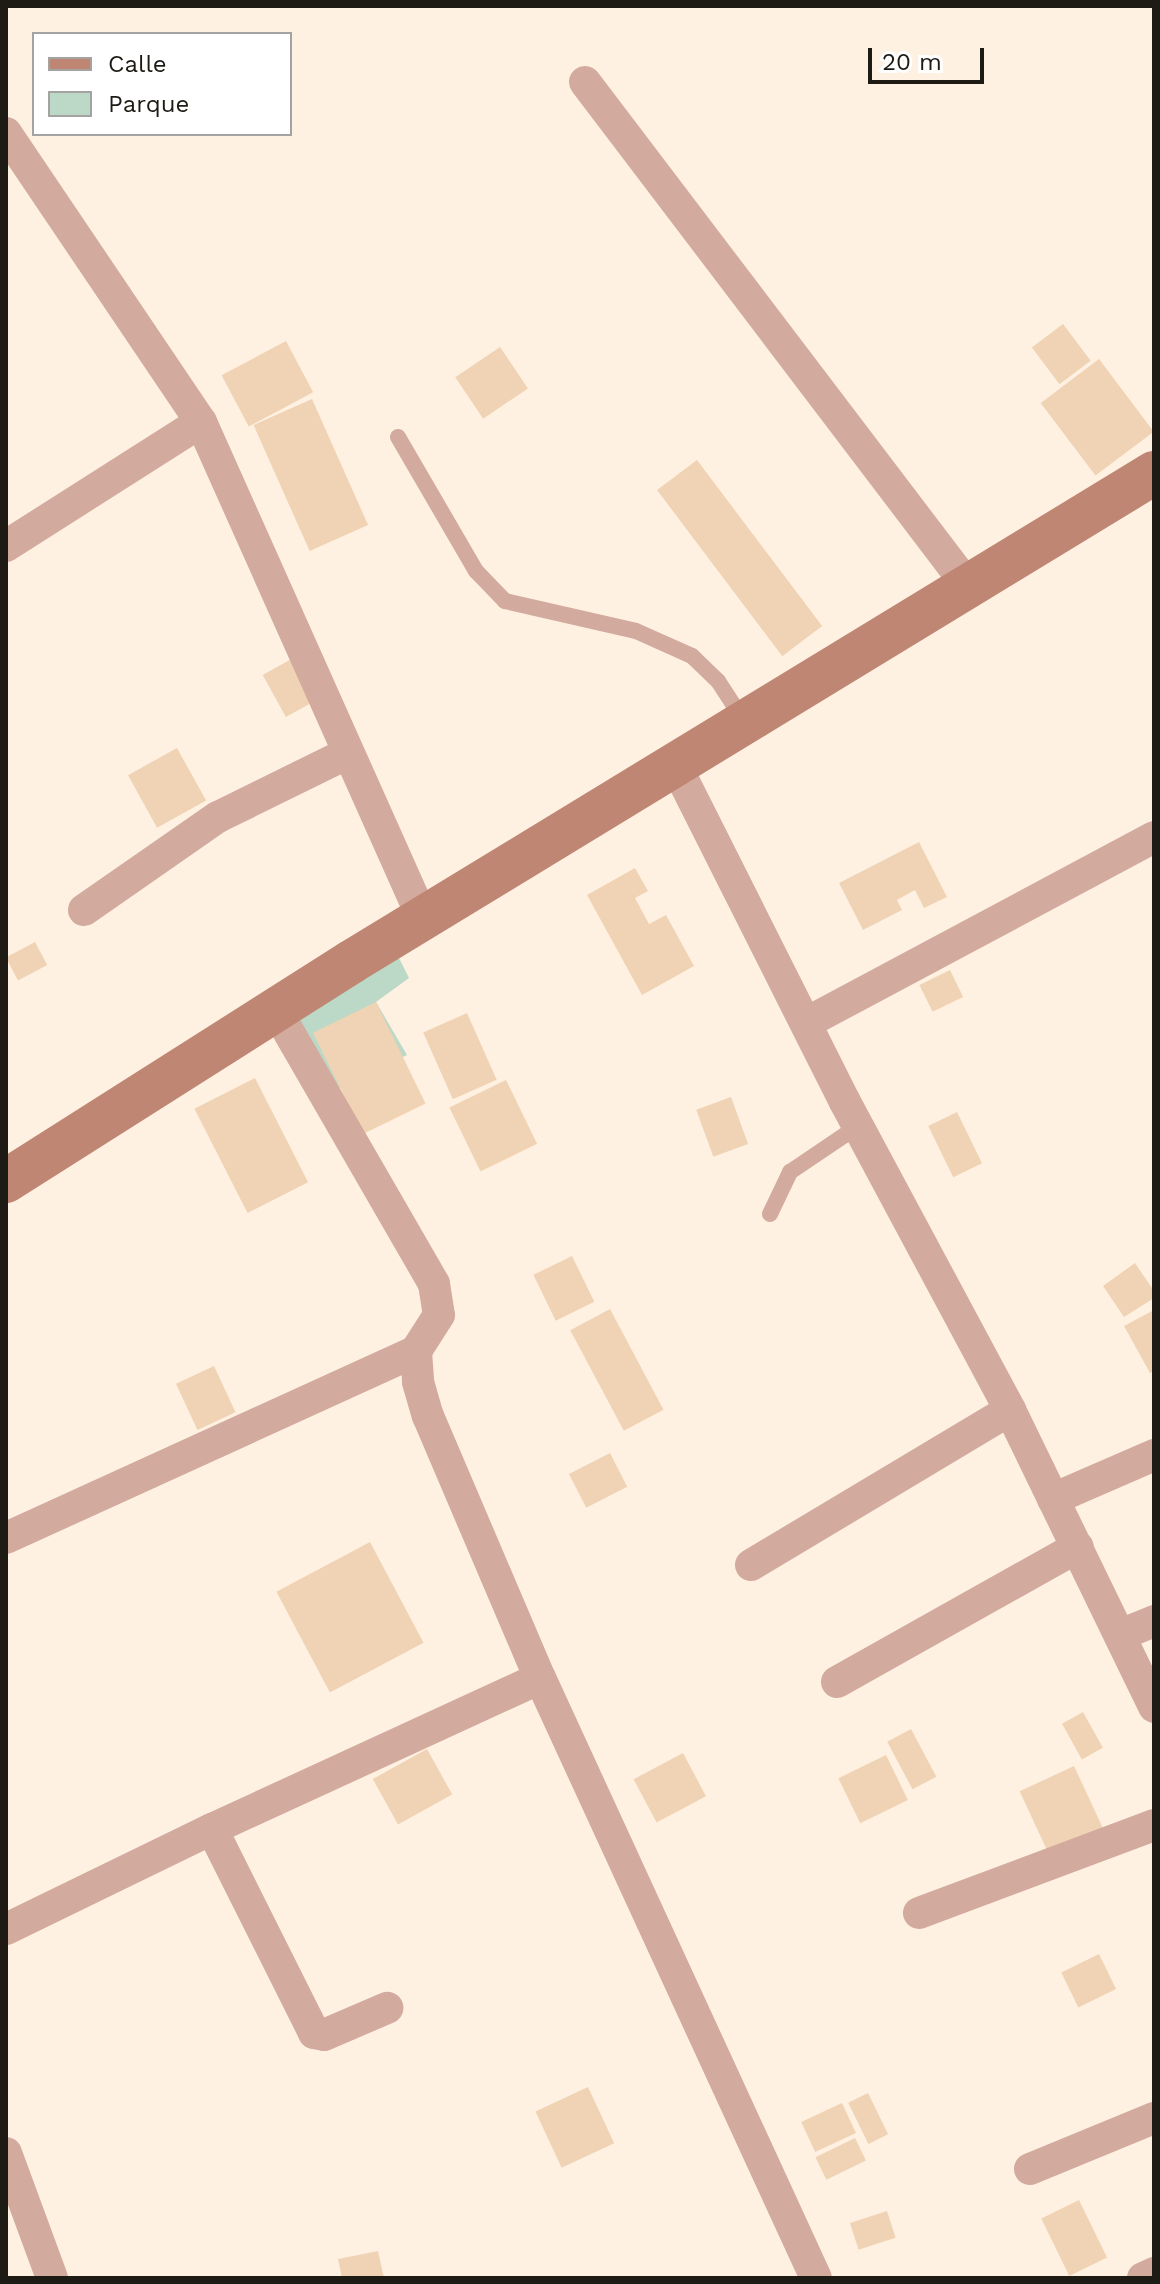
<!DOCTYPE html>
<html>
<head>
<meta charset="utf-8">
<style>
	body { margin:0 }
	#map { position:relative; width:1160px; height:2284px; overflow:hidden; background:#fef1e2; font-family:"Work Sans",sans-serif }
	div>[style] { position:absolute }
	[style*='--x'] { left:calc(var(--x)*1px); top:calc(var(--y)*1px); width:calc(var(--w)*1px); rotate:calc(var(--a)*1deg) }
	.green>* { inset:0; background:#bbd9c6 }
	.building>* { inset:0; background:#f0d3b4; transform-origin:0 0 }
	.lane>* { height:16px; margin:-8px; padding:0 8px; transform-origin:8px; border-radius:8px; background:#d3aa9e }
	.street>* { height:32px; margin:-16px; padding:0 16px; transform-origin:16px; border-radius:16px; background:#d3aa9e }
	.secondary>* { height:44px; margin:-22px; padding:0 22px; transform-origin:22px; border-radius:22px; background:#c08674 }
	span { translate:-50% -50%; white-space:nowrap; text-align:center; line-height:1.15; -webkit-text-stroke:7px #fff; paint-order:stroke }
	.frame { position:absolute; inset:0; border:8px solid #1e1a14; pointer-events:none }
	.legend { position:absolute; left:32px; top:32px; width:260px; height:104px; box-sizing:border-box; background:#fff; border:2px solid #a5a3a1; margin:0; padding:10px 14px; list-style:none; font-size:24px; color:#1e1a14 }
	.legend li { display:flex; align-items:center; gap:16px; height:40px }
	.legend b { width:40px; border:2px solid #a5a3a1 }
	.scale { position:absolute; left:868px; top:48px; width:116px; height:36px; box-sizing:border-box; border:4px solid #1e1a14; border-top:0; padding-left:10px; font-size:24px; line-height:28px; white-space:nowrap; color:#1e1a14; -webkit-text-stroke:6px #fff; paint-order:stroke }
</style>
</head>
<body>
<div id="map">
	<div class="green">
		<div style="clip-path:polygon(397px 954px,409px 978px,376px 1002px,407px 1055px,329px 1094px,288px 1023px)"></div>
	</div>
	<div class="building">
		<div style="left:1063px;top:324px;width:46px;height:39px;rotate:53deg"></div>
		<div style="left:286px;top:341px;width:58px;height:73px;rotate:62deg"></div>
		<div style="left:500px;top:347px;width:50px;height:54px;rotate:56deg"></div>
		<div style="left:1099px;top:359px;width:91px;height:73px;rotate:53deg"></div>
		<div style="left:312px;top:399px;width:138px;height:64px;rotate:66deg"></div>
		<div style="left:697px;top:460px;width:208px;height:50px;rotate:53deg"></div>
		<div style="left:295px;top:657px;width:48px;height:37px;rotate:61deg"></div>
		<div style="left:177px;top:748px;width:60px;height:56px;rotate:61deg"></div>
		<div style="clip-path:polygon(919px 842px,947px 897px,924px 908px,915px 890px,897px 900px,902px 910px,863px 930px,839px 883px)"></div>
		<div style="clip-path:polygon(635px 868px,648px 891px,635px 898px,649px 924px,666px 915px,694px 966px,642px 995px,587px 895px)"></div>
		<div style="left:35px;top:942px;width:26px;height:33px;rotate:62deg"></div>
		<div style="left:950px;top:970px;width:30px;height:34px;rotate:64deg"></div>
		<div style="left:376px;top:1002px;width:113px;height:70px;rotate:64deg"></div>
		<div style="left:467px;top:1013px;width:73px;height:48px;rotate:66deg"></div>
		<div style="left:255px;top:1078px;width:117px;height:68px;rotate:63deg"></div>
		<div style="left:506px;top:1080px;width:71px;height:63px;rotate:64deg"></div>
		<div style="left:731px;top:1097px;width:50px;height:37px;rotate:70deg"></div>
		<div style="left:957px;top:1112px;width:57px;height:32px;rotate:64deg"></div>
		<div style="left:572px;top:1256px;width:51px;height:43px;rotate:64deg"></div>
		<div style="clip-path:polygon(1135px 1263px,1154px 1291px,1154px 1298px,1124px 1317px,1103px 1286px)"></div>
		<div style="left:610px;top:1309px;width:114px;height:45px;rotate:62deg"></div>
		<div style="clip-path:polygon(1154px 1310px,1154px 1371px,1150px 1373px,1124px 1326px)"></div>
		<div style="left:214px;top:1366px;width:51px;height:42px;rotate:65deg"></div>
		<div style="left:610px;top:1453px;width:38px;height:46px;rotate:63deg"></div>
		<div style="left:370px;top:1542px;width:114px;height:106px;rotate:62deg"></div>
		<div style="left:1083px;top:1712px;width:41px;height:24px;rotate:61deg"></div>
		<div style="left:911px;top:1729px;width:54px;height:27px;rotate:62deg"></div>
		<div style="left:427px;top:1749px;width:52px;height:62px;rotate:61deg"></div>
		<div style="left:683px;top:1753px;width:49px;height:56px;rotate:62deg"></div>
		<div style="left:886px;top:1755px;width:50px;height:53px;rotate:64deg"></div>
		<div style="left:1074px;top:1766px;width:68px;height:60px;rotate:65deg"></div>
		<div style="left:1099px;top:1954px;width:39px;height:42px;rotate:64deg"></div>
		<div style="left:588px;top:2087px;width:62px;height:58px;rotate:65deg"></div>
		<div style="left:868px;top:2093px;width:46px;height:22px;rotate:64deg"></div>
		<div style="left:842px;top:2103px;width:33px;height:45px;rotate:65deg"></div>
		<div style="left:855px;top:2138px;width:25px;height:44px;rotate:64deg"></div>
		<div style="left:1079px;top:2200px;width:64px;height:42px;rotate:64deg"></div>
		<div style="left:887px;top:2211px;width:28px;height:39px;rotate:72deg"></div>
		<div style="clip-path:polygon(378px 2251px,384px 2278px,342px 2278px,338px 2259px)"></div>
	</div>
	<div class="lane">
		<div style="--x:398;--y:437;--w:155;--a:59.8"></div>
		<div style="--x:476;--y:571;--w:42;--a:46"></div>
		<div style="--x:505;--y:601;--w:134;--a:12.9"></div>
		<div style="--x:636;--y:631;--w:61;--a:24.1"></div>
		<div style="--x:692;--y:656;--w:36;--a:44"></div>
		<div style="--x:718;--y:681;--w:48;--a:57"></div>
		<div style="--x:770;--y:1214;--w:47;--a:-64.5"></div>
		<div style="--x:790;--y:1172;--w:82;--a:-34.1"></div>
	</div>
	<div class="street">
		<div style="--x:585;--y:82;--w:633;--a:52.77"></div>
		<div style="--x:6;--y:133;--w:349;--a:56"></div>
		<div style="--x:201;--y:422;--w:544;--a:65.93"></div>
		<div style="--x:6;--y:546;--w:231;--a:-32.5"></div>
		<div style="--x:676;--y:766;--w:376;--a:63.3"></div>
		<div style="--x:845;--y:1102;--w:349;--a:61.8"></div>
		<div style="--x:1010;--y:1410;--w:330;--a:64.1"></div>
		<div style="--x:84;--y:910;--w:163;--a:-34.8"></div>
		<div style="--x:218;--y:817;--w:143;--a:-26.2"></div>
		<div style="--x:276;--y:1010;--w:316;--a:60"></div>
		<div style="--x:434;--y:1284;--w:31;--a:81"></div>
		<div style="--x:439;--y:1315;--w:43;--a:122.6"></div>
		<div style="--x:416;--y:1351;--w:31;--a:86"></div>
		<div style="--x:418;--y:1382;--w:35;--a:74"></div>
		<div style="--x:428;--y:1416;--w:285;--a:66.9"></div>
		<div style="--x:540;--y:1678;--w:660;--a:65.3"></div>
		<div style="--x:806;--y:1023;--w:395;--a:-28.1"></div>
		<div style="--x:1053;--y:1499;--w:110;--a:-23.5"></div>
		<div style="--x:6;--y:1538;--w:451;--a:-24.5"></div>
		<div style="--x:751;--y:1565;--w:302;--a:-30.9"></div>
		<div style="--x:1120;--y:1635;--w:37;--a:-22"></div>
		<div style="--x:837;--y:1682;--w:276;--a:-29.3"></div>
		<div style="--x:212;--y:1829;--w:228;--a:63.4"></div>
		<div style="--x:314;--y:2033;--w:10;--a:11"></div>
		<div style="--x:324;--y:2035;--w:69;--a:-23.2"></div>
		<div style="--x:919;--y:1913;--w:251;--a:-20.5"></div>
		<div style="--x:6;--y:1929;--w:229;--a:-25.9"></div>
		<div style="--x:212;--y:1829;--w:361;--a:-24.7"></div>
		<div style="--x:6;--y:2153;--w:133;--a:69.8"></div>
		<div style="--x:1030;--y:2169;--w:134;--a:-22.4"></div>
		<div style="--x:1143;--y:2278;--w:12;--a:-24"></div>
	</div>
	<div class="secondary">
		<div style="--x:6;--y:1181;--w:409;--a:-32.4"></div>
		<div style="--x:351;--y:962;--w:940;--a:-31.34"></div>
	</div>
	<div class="frame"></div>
	<ul class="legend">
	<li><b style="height:10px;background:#c08674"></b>Calle</li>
	<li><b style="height:22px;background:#bbd9c6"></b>Parque</li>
	</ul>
	<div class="scale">20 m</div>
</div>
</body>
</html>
